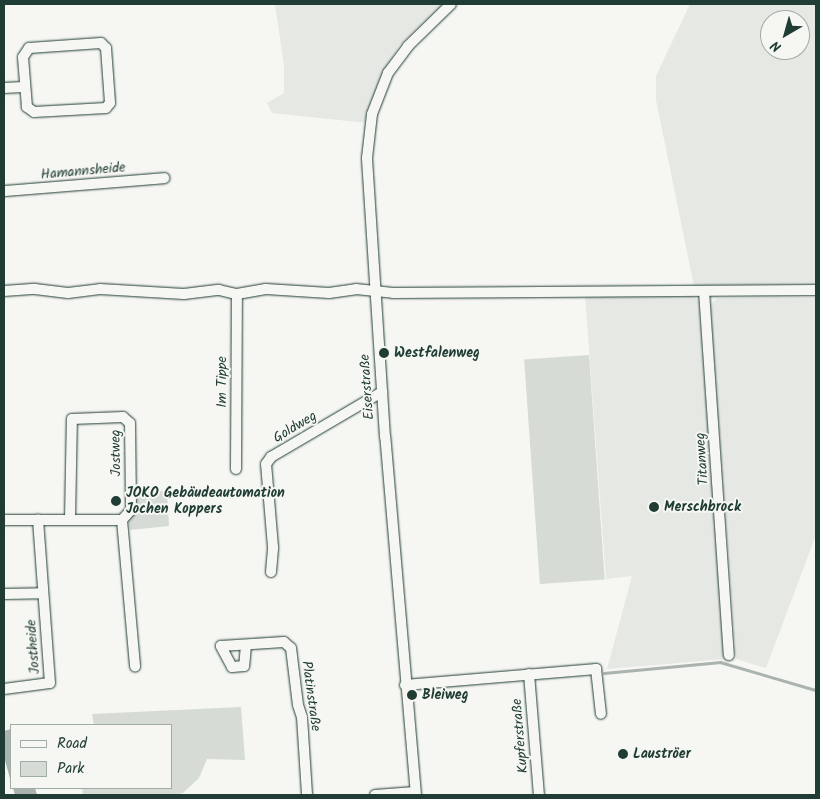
<!DOCTYPE html>
<html>
<head>
<meta charset="utf-8">
<style>
	body { margin:0 }
	#map { position:relative; width:820px; height:799px; overflow:hidden; background:#f6f6f2; font-family:Kalam,sans-serif }
	div>[style] { position:absolute }
	[style*='--x'] { left:calc(var(--x)*1px); top:calc(var(--y)*1px); width:calc(var(--w)*1px); rotate:calc(var(--a)*1deg) }
	.built>* { inset:0; background:#e6e8e4 }
	.green>* { inset:0; background:#d6dbd6; transform-origin:0 0 }
	.water>* { inset:0; background:#aab3ae }
	.stream>* { height:2.5px; margin:-1.25px; padding:0 1.25px; transform-origin:1.25px; border-radius:1.25px; background:#aab3ae }
	.roads { filter:drop-shadow(0 0 1px #1f3d34) drop-shadow(0 0 1px #1f3d34) }
	.street>* { height:10px; margin:-5px; padding:0 5px; transform-origin:5px; border-radius:5px; background:#f6f6f2 }
	.dots>* { width:14px; height:14px; translate:-50% -50%; box-sizing:border-box; border:2px solid #f6f6f2; border-radius:50% }
	span { translate:-50% -50%; white-space:nowrap; text-align:center; line-height:1.15; -webkit-text-stroke:4px #f6f6f2; paint-order:stroke }
	.street-label { font-size:14px; color:#1f3d34 }
	.poi-label { font-size:14px; color:#1f3d34; font-weight:700 }
	.left { translate:0 -50%; text-align:left }
	.frame { position:absolute; inset:0; border:5px solid #1f3d34; pointer-events:none }
	.legend { position:absolute; left:10px; top:724px; width:162px; height:65px; box-sizing:border-box; background:#f6f6f2; border:1px solid #a0aca6; margin:0; padding:6px 9px; list-style:none; font-size:15px; color:#1f3d34 }
	.legend li { display:flex; align-items:center; gap:10px; height:25px }
	.legend b { width:25px; border:1px solid #a0aca6 }
	.north { position:absolute; left:760px; top:10px; width:50px; height:50px; box-sizing:border-box; background:#f6f6f2; border:1px solid #a0aca6; border-radius:50%; rotate:218deg; font-size:14px; font-weight:700; line-height:20px; text-align:center; color:#1f3d34 }
	.north::after { content:''; display:block; margin:auto; width:18px; height:22px; background:#1f3d34; clip-path:polygon(50% 0,100% 100%,50% 72%,0 100%) }
</style>
</head>
<body>
<div id="map">
	<div class="built">
		<div style="clip-path:polygon(275px 4px,443px 4px,398px 47px,379px 81px,367px 123px,272px 113px,267px 103px,284px 93px,284px 66px)"></div>
		<div style="clip-path:polygon(evenodd,690px 4px,816px 4px,816px 284px,694px 286px,656px 100px,656px 76px,690px 4px,770px 20px,800px 20px,800px 50px,770px 50px,770px 20px)"></div>
		<div style="clip-path:polygon(585px 296px,693px 296px,699px 301px,726px 659px,607px 669px,632px 576px,606px 579px)"></div>
		<div style="clip-path:polygon(816px 297px,816px 535px,766px 668px,736px 659px,710px 305px,717px 298px)"></div>
	</div>
	<div class="green">
		<div style="left:589px;top:355px;width:225px;height:65px;rotate:86deg"></div>
		<div style="clip-path:polygon(135px 491px,167px 491px,169px 526px,130px 530px,129px 520px,135px 512px)"></div>
		<div style="clip-path:polygon(241px 707px,245px 760px,207px 759px,199px 778px,183px 793px,173px 795px,83px 795px,82px 788px,171px 788px,171px 725px,94px 725px,92px 714px)"></div>
	</div>
	<div class="water">
		<div style="clip-path:polygon(11px 729px,11px 782px,4px 757px,4px 731px)"></div>
		<div style="clip-path:polygon(13px 788px,35px 788px,37px 795px,15px 795px)"></div>
	</div>
	<div class="stream">
		<div style="--x:604;--y:673;--w:117;--a:-5.4"></div>
		<div style="--x:720;--y:662;--w:100;--a:16.3"></div>
	</div>
	<div class="roads">
		<div class="street">
			<div style="--x:101;--y:43;--w:7;--a:45"></div>
			<div style="--x:106;--y:48;--w:55;--a:85.8"></div>
			<div style="--x:110;--y:103;--w:6;--a:129"></div>
			<div style="--x:106;--y:108;--w:72;--a:176.8"></div>
			<div style="--x:34;--y:112;--w:9;--a:-144"></div>
			<div style="--x:27;--y:107;--w:50;--a:-94.6"></div>
			<div style="--x:23;--y:57;--w:11;--a:-56"></div>
			<div style="--x:29;--y:48;--w:72;--a:-4"></div>
			<div style="--x:4;--y:88;--w:19;--a:-3"></div>
			<div style="--x:4;--y:191;--w:161;--a:-4.6"></div>
			<div style="--x:4;--y:291;--w:31;--a:-4"></div>
			<div style="--x:35;--y:289;--w:33;--a:7"></div>
			<div style="--x:68;--y:293;--w:32;--a:-7"></div>
			<div style="--x:100;--y:289;--w:84;--a:3.4"></div>
			<div style="--x:184;--y:294;--w:35;--a:-7"></div>
			<div style="--x:219;--y:290;--w:18;--a:13"></div>
			<div style="--x:237;--y:294;--w:29;--a:-10"></div>
			<div style="--x:266;--y:289;--w:63;--a:3.6"></div>
			<div style="--x:329;--y:293;--w:27;--a:-8"></div>
			<div style="--x:356;--y:289;--w:37;--a:6"></div>
			<div style="--x:393;--y:293;--w:423;--a:-0.4"></div>
			<div style="--x:704;--y:291;--w:365;--a:86.1"></div>
			<div style="--x:236;--y:469;--w:175;--a:-89.7"></div>
			<div style="--x:70;--y:519;--w:100;--a:-88.9"></div>
			<div style="--x:72;--y:419;--w:51;--a:-2.2"></div>
			<div style="--x:123;--y:417;--w:9;--a:41"></div>
			<div style="--x:130;--y:423;--w:87;--a:89.3"></div>
			<div style="--x:131;--y:510;--w:13;--a:132"></div>
			<div style="--x:122;--y:520;--w:147;--a:84.9"></div>
			<div style="--x:4;--y:520;--w:118;--a:0"></div>
			<div style="--x:271;--y:572;--w:25;--a:-85"></div>
			<div style="--x:273;--y:547;--w:83;--a:-94.8"></div>
			<div style="--x:266;--y:464;--w:9;--a:-54"></div>
			<div style="--x:271;--y:457;--w:129;--a:-30.4"></div>
			<div style="--x:4;--y:594;--w:39;--a:-1"></div>
			<div style="--x:246;--y:645;--w:21;--a:95"></div>
			<div style="--x:244;--y:666;--w:12;--a:175"></div>
			<div style="--x:232;--y:667;--w:24;--a:-118"></div>
			<div style="--x:221;--y:646;--w:63;--a:-3.6"></div>
			<div style="--x:284;--y:642;--w:9;--a:41"></div>
			<div style="--x:291;--y:648;--w:57;--a:83"></div>
			<div style="--x:298;--y:705;--w:13;--a:72"></div>
			<div style="--x:302;--y:717;--w:78;--a:86.3"></div>
			<div style="--x:529;--y:674;--w:121;--a:85.3"></div>
			<div style="--x:405;--y:685;--w:192;--a:-4.8"></div>
			<div style="--x:596;--y:669;--w:45;--a:83.7"></div>
			<div style="--x:4;--y:689;--w:46;--a:-7.4"></div>
			<div style="--x:50;--y:683;--w:164;--a:-94.2"></div>
			<div style="--x:375;--y:795;--w:40;--a:-4.3"></div>
			<div style="--x:416;--y:795;--w:359;--a:-94.9"></div>
			<div style="--x:385;--y:437;--w:280;--a:-93.7"></div>
			<div style="--x:367;--y:158;--w:44;--a:-83.5"></div>
			<div style="--x:372;--y:114;--w:44;--a:-68.7"></div>
			<div style="--x:388;--y:73;--w:34;--a:-53"></div>
			<div style="--x:408;--y:46;--w:60;--a:-44.3"></div>
		</div>
	</div>
	<div class="dots">
		<div style="left:384px;top:353px;background:#1f3d34"></div>
		<div style="left:116px;top:501px;background:#1f3d34"></div>
		<div style="left:654px;top:507px;background:#1f3d34"></div>
		<div style="left:412px;top:695px;background:#1f3d34"></div>
		<div style="left:623px;top:754px;background:#1f3d34"></div>
	</div>
	<div class="street-label">
		<span style="left:83px;top:171px;rotate:-5deg">Hamannsheide</span>
		<span style="left:222px;top:382px;rotate:-90deg">Im Tippe</span>
		<span style="left:367px;top:387px;rotate:-94deg">Eiserstraße</span>
		<span style="left:295px;top:427px;rotate:-31deg">Goldweg</span>
		<span style="left:116px;top:453px;rotate:-91deg">Jostweg</span>
		<span style="left:702px;top:459px;rotate:-94deg">Titanweg</span>
		<span style="left:33px;top:647px;rotate:-94deg">Jostheide</span>
		<span style="left:311px;top:696px;rotate:82deg">Platinstraße</span>
		<span style="left:520px;top:736px;rotate:-95deg">Kupferstraße</span>
	</div>
	<div class="poi-label">
		<span class="left" style="left:394px;top:353px">Westfalenweg</span>
		<span class="left" style="left:126px;top:501px">JOKO Gebäudeautomation<br>Jochen Koppers</span>
		<span class="left" style="left:664px;top:507px">Merschbrock</span>
		<span class="left" style="left:422px;top:695px">Bleiweg</span>
		<span class="left" style="left:633px;top:754px">Lauströer</span>
	</div>
	<div class="frame"></div>
	<ul class="legend">
	<li><b style="height:6px;background:#f6f6f2"></b>Road</li>
	<li><b style="height:14px;background:#d6dbd6"></b>Park</li>
	</ul>
	<div class="north">N</div>
</div>
</body>
</html>
